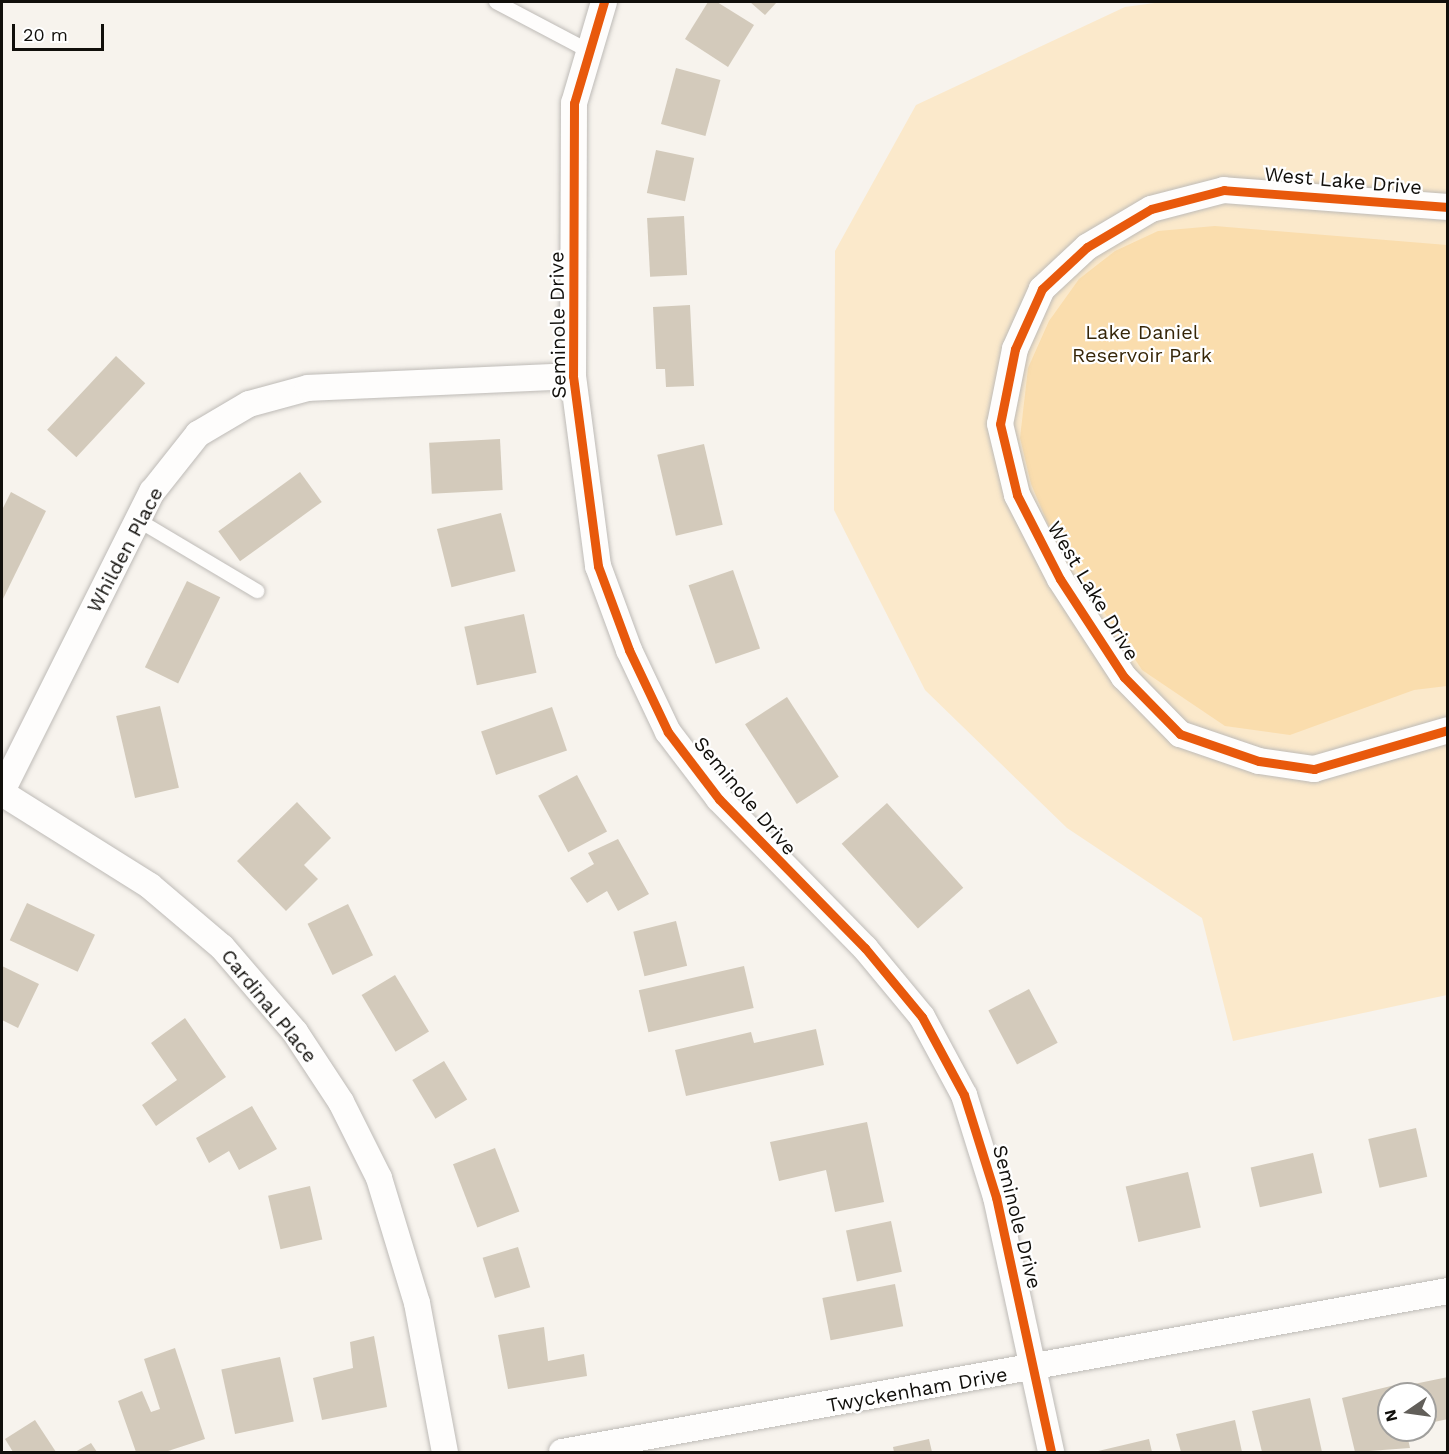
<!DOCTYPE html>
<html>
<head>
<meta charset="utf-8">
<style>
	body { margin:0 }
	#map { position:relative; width:1449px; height:1454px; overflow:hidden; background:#f7f3ed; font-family:"Work Sans",sans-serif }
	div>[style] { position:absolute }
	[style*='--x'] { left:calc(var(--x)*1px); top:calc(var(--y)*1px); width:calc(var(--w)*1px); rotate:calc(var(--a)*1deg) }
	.green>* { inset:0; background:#fbe9cb }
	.water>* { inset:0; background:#faddad }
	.building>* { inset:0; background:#d3cabb; transform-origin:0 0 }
	.roads { filter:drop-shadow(0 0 2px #bebbb7) drop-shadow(0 0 2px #bebbb7) }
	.lane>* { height:14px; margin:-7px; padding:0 7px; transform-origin:7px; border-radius:7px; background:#fefdfc }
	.street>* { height:26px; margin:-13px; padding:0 13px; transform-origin:13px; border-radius:13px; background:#fefdfc }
	.cycleway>* { height:9px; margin:-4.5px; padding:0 4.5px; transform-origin:4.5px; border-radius:4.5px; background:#e8590c }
	span { translate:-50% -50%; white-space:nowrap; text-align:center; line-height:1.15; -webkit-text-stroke:4.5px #fff; paint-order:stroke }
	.street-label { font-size:20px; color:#110f0b }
	.park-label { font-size:20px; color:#362608 }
	.frame { position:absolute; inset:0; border:3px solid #110f0b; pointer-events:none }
	.north { position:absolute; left:1377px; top:1382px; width:60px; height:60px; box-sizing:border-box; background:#fff; border:2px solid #a09f9d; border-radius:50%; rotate:257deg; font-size:16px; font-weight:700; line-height:24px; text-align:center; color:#110f0b }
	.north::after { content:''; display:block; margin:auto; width:21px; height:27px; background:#625f5a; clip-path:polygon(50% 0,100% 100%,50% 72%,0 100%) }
	.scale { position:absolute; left:12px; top:24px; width:92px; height:27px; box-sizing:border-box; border:3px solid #110f0b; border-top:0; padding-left:8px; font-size:18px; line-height:21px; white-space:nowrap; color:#110f0b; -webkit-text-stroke:4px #fff; paint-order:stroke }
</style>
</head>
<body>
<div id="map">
	<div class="green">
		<div style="clip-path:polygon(1162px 2px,1447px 2px,1447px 995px,1233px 1041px,1202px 918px,1067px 828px,925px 690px,834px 510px,835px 251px,916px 105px,1125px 7px)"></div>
	</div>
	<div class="water">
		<div style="clip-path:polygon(1215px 226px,1447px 245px,1447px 686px,1414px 690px,1290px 735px,1225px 726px,1142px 670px,1051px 531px,1031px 484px,1020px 438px,1028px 368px,1049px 321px,1079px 279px,1115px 251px,1158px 231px)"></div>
	</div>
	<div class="building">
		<div style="clip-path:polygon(708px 2px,717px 2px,754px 25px,728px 67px,685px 39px)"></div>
		<div style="clip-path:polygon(750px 2px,777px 2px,765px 15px)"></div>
		<div style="left:676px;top:68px;width:46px;height:58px;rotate:15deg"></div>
		<div style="left:656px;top:150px;width:39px;height:44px;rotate:12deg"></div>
		<div style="left:684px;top:216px;width:59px;height:37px;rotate:87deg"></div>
		<div style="clip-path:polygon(690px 305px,694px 386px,666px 387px,665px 369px,656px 369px,653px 307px)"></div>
		<div style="left:116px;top:356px;width:40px;height:101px;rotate:43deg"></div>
		<div style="left:500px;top:439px;width:51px;height:71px;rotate:87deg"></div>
		<div style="left:704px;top:444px;width:83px;height:48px;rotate:77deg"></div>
		<div style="left:300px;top:472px;width:37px;height:101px;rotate:54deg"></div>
		<div style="clip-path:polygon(11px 492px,46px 511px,2px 601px,2px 510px)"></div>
		<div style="left:501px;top:513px;width:60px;height:66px;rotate:76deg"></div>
		<div style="left:733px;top:570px;width:83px;height:47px;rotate:71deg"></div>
		<div style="left:187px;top:581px;width:37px;height:96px;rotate:26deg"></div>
		<div style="left:524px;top:614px;width:60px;height:61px;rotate:78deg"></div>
		<div style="left:787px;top:697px;width:95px;height:50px;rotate:57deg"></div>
		<div style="left:160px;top:706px;width:84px;height:45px;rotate:77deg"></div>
		<div style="left:552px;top:707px;width:46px;height:75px;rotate:71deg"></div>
		<div style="left:577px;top:775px;width:64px;height:44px;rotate:62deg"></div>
		<div style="clip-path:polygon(297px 802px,331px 838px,304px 865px,318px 879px,286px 911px,237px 861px)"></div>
		<div style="left:887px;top:803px;width:114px;height:61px;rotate:48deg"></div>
		<div style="clip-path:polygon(618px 839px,649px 894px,618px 911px,607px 891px,587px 903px,570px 878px,594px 864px,588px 853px)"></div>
		<div style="left:27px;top:903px;width:75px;height:41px;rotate:25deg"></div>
		<div style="left:348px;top:904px;width:57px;height:45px;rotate:64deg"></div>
		<div style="left:676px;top:921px;width:46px;height:44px;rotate:76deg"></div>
		<div style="clip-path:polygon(2px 966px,39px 984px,18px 1028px,2px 1020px)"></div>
		<div style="left:744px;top:966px;width:43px;height:108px;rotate:77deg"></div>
		<div style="left:395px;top:975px;width:66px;height:39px;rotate:59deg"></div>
		<div style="left:1029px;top:989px;width:61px;height:46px;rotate:62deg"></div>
		<div style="clip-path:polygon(185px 1018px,226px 1077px,156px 1126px,142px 1105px,177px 1080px,151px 1043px)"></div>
		<div style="clip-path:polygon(816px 1029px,824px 1065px,686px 1096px,675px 1050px,751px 1032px,754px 1043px)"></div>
		<div style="left:444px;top:1061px;width:45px;height:37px;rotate:59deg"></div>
		<div style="clip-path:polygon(252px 1106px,277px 1149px,239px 1170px,229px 1151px,209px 1163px,196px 1138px)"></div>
		<div style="clip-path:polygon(867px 1122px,884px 1202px,835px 1212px,826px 1170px,779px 1181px,770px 1142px)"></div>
		<div style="left:1416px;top:1128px;width:50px;height:49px;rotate:77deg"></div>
		<div style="left:495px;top:1148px;width:68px;height:45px;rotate:69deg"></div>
		<div style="left:1313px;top:1153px;width:41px;height:64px;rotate:77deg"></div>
		<div style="left:1188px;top:1172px;width:57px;height:64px;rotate:77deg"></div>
		<div style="left:310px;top:1186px;width:55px;height:43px;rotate:77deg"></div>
		<div style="left:891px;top:1221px;width:52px;height:46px;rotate:78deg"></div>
		<div style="left:518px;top:1247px;width:42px;height:37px;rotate:73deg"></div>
		<div style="left:895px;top:1284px;width:43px;height:74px;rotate:79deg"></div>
		<div style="clip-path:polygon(544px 1327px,548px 1361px,584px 1354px,587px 1376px,508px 1389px,498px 1335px)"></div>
		<div style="clip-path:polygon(374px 1336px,387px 1407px,322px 1420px,313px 1378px,353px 1368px,350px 1342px)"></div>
		<div style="clip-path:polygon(175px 1348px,205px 1439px,165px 1452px,136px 1452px,118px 1401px,142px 1391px,151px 1412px,160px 1409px,144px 1359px)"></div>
		<div style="left:280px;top:1357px;width:66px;height:60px;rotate:78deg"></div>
		<div style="clip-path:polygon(1448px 1377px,1448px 1419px,1425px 1424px,1425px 1394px,1416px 1394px,1414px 1384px)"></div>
		<div style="clip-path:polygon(1395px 1385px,1397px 1394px,1389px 1394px,1389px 1430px,1406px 1430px,1410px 1448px,1355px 1452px,1342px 1398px)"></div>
		<div style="clip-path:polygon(1310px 1398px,1322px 1452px,1262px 1452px,1252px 1411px)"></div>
		<div style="clip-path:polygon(35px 1420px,56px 1452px,13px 1452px,5px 1439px)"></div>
		<div style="clip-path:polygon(1235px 1420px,1242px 1452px,1181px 1452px,1176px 1434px)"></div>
		<div style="clip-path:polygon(929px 1439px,932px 1452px,894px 1452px,893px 1447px)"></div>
		<div style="clip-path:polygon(1149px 1439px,1152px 1452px,1094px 1452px)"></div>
		<div style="clip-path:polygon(91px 1443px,97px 1452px,75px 1452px)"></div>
	</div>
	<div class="roads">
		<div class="lane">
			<div style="--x:496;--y:2;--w:105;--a:27.8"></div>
			<div style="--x:138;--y:520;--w:139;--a:30.8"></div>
		</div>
		<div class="street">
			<div style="--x:604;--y:2;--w:105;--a:106.5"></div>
			<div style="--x:574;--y:103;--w:273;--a:90.2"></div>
			<div style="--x:573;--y:376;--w:192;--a:82.5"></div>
			<div style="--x:598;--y:566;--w:90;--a:69.7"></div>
			<div style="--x:629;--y:650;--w:91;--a:64.6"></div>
			<div style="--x:668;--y:732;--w:84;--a:52.7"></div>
			<div style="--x:719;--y:799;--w:209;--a:45.6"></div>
			<div style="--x:865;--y:948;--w:89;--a:50.4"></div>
			<div style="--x:922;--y:1017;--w:89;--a:61.7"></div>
			<div style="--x:964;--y:1095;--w:107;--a:72.6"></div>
			<div style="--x:996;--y:1197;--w:261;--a:77.8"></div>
			<div style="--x:1448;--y:207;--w:225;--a:-175.7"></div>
			<div style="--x:1224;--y:190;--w:75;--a:165.4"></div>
			<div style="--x:1151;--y:209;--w:74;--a:149.3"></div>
			<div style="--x:1087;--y:247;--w:62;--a:137"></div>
			<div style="--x:1042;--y:289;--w:66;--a:114.2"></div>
			<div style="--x:1015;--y:349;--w:76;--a:101.3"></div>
			<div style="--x:1000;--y:424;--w:73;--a:76.5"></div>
			<div style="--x:1017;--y:495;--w:94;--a:62.9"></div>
			<div style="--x:1060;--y:579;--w:117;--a:56.9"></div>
			<div style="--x:1124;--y:677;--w:80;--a:45.5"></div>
			<div style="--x:1180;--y:734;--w:83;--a:18.9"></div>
			<div style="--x:1259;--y:761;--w:56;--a:8.3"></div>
			<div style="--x:1314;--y:769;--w:140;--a:-16.2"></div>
			<div style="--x:2;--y:791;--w:335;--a:-63.4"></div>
			<div style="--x:152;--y:492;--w:74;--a:-51.6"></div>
			<div style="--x:198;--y:434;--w:59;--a:-30.5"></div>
			<div style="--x:249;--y:404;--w:61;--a:-15.2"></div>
			<div style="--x:308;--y:388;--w:265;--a:-2.6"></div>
			<div style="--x:2;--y:793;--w:175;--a:32.1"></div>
			<div style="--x:150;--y:886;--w:94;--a:40.3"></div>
			<div style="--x:222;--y:947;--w:112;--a:49.3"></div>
			<div style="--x:295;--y:1032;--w:84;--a:56.7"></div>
			<div style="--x:341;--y:1102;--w:85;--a:63.4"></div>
			<div style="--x:379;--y:1178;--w:131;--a:73.1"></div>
			<div style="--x:417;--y:1303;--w:152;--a:79.4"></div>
			<div style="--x:562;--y:1452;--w:901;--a:-10.3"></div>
		</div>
	</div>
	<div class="cycleway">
		<div style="--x:604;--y:2;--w:105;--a:106.5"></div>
		<div style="--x:574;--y:103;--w:273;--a:90.2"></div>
		<div style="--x:573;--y:376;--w:192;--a:82.5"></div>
		<div style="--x:598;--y:566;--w:90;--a:69.7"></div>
		<div style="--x:629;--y:650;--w:91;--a:64.6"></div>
		<div style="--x:668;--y:732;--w:84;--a:52.7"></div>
		<div style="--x:719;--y:799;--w:209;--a:45.6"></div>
		<div style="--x:865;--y:948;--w:89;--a:50.4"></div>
		<div style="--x:922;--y:1017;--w:89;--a:61.7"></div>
		<div style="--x:964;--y:1095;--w:107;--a:72.6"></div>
		<div style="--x:996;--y:1197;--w:261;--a:77.8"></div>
		<div style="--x:1448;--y:207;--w:225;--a:-175.7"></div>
		<div style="--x:1224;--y:190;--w:75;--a:165.4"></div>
		<div style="--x:1151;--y:209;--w:74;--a:149.3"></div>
		<div style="--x:1087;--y:247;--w:62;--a:137"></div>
		<div style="--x:1042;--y:289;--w:66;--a:114.2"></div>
		<div style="--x:1015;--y:349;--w:76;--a:101.3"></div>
		<div style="--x:1000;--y:424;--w:73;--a:76.5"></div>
		<div style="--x:1017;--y:495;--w:94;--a:62.9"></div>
		<div style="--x:1060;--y:579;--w:117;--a:56.9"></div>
		<div style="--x:1124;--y:677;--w:80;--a:45.5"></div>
		<div style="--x:1180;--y:734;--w:83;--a:18.9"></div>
		<div style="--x:1259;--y:761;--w:56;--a:8.3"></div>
		<div style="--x:1314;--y:769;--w:140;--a:-16.2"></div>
	</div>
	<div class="street-label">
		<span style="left:1343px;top:181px;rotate:5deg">West Lake Drive</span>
		<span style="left:558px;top:325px;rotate:-91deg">Seminole Drive</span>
		<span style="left:125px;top:550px;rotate:-62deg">Whilden Place</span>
		<span style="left:1093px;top:591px;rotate:59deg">West Lake Drive</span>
		<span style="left:745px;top:796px;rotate:50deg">Seminole Drive</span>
		<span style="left:269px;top:1006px;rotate:51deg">Cardinal Place</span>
		<span style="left:1017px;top:1217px;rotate:76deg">Seminole Drive</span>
		<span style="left:917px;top:1390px;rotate:-10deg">Twyckenham Drive</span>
	</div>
	<div class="park-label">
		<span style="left:1142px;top:344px">Lake Daniel<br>Reservoir Park</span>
	</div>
	<div class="frame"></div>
	<div class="north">N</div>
	<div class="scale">20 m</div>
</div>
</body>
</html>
